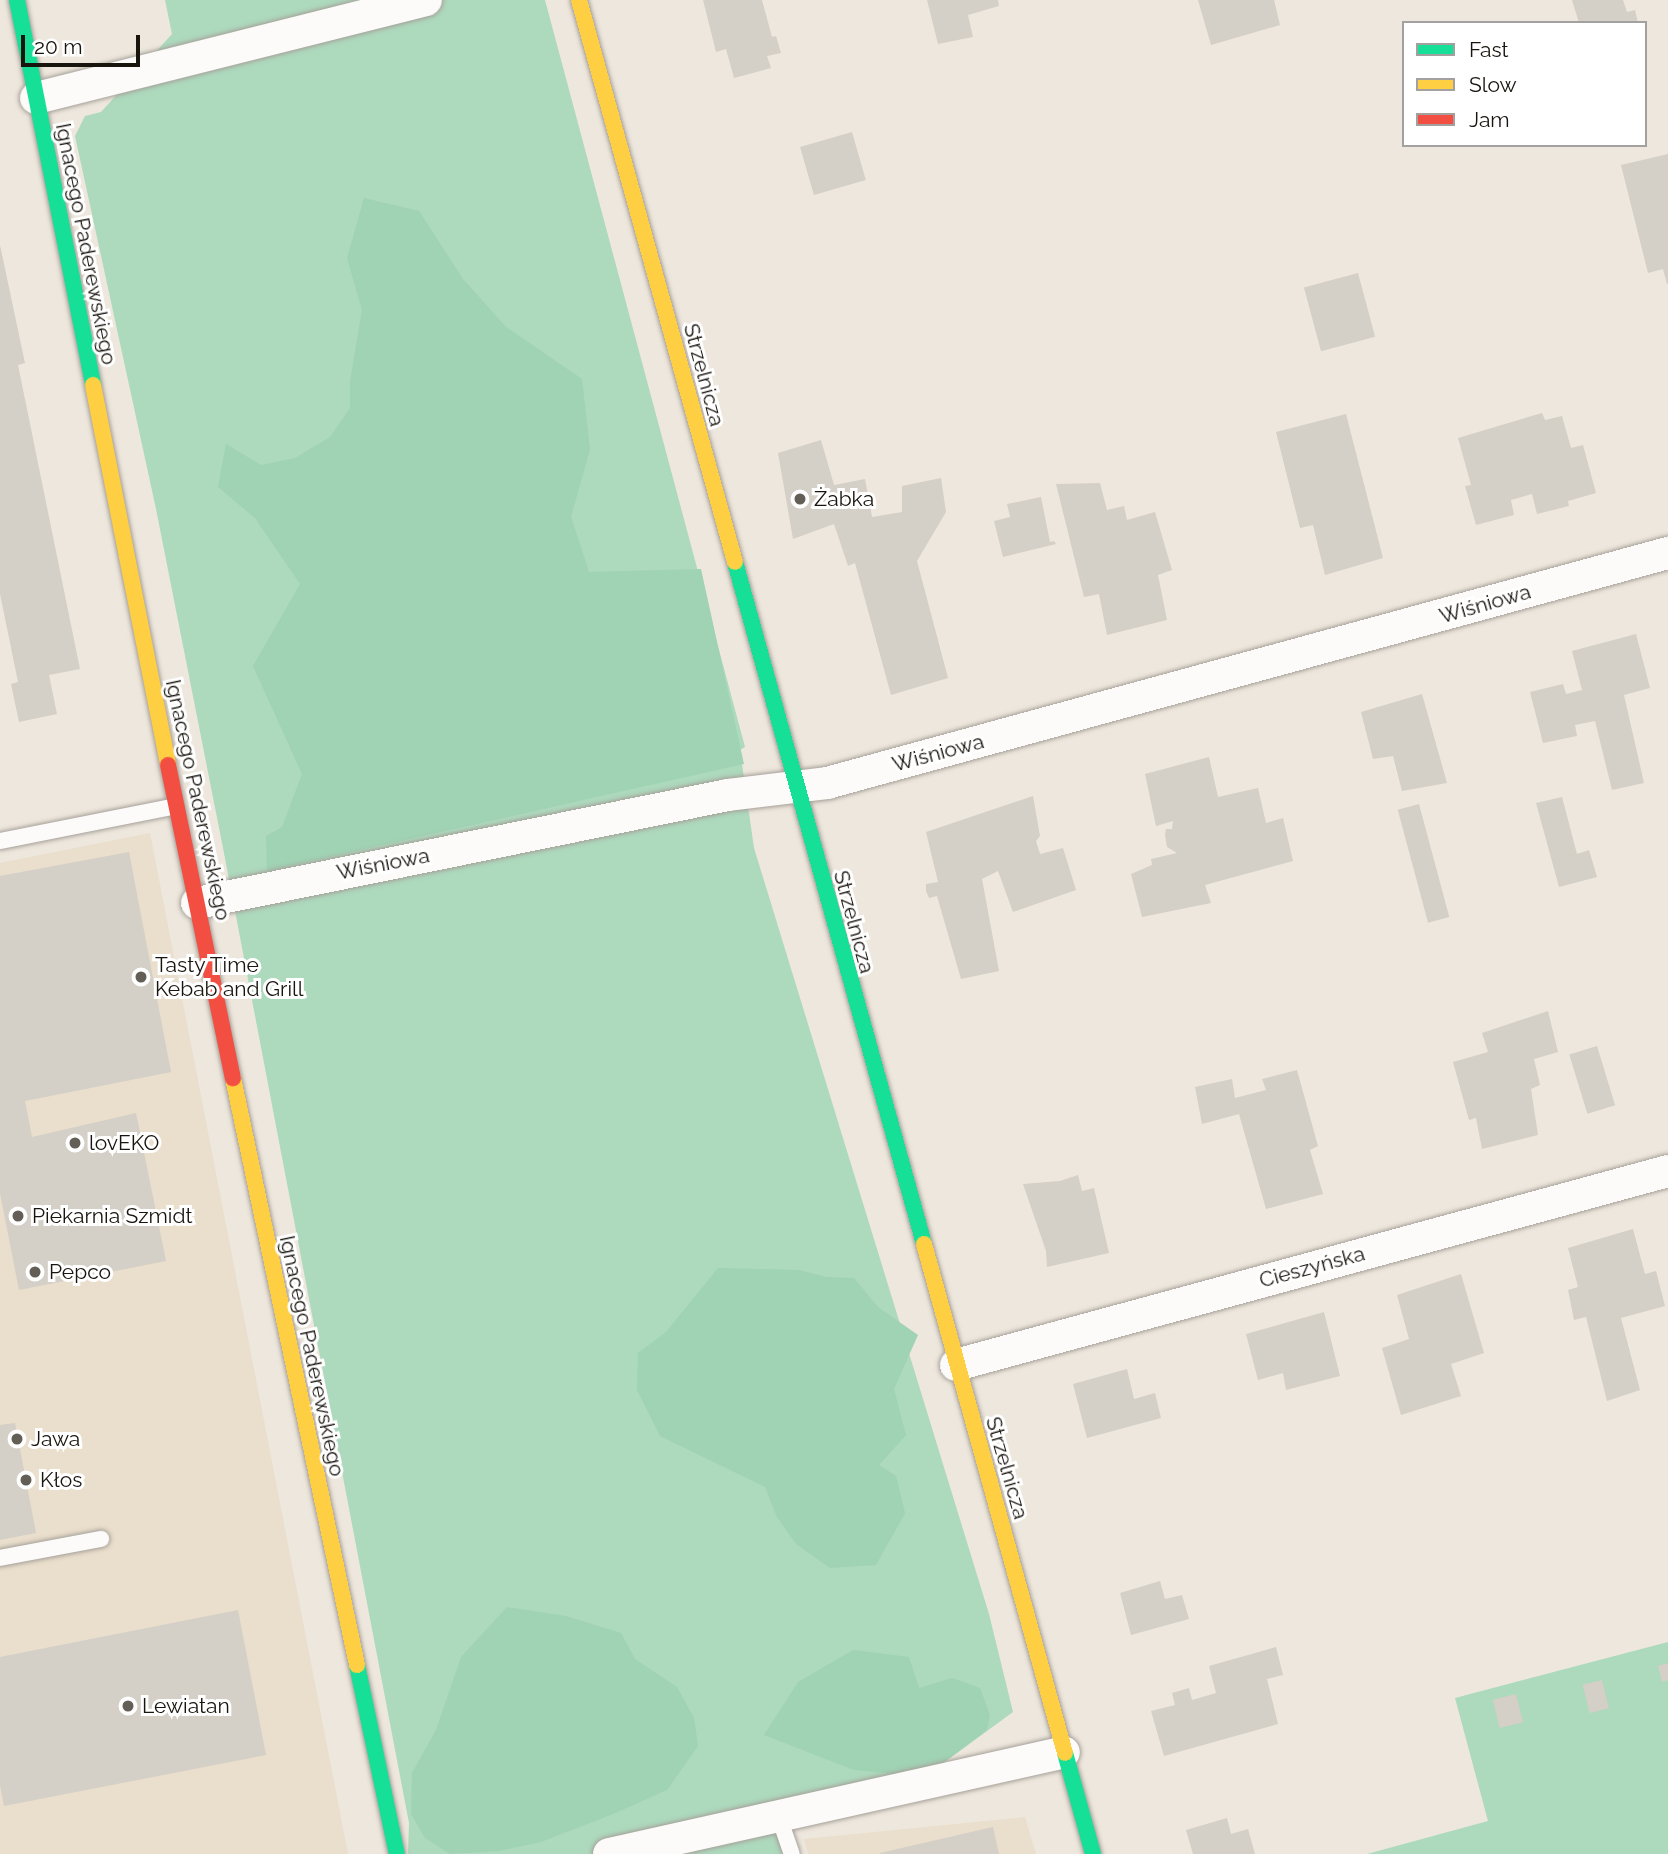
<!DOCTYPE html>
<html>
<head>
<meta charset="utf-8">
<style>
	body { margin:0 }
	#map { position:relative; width:1668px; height:1854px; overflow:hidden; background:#eee7dd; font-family:Raleway,sans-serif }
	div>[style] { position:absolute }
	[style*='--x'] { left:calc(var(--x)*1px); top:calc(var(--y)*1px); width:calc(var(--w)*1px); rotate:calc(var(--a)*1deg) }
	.built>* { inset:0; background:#eadecc }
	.green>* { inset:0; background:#add9bd }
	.forest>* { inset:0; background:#a0d2b4 }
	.building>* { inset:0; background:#d4cfc7; transform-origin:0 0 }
	.roads { filter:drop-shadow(0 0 2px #a6a19a) drop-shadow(0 0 2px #a6a19a) }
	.lane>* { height:16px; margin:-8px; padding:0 8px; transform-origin:8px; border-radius:8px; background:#fcfbfa }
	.street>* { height:32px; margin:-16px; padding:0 16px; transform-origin:16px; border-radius:16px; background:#fcfbfa }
	.fast>* { height:16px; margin:-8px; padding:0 8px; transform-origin:8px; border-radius:8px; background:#16e098 }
	.slow>* { height:16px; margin:-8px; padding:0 8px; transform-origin:8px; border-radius:8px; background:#ffcf43 }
	.jam>* { height:16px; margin:-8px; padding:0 8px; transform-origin:8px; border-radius:8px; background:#f24e42 }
	.dots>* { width:19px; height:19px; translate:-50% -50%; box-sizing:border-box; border:4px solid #fff; border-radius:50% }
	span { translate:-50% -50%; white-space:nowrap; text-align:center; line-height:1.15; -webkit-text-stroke:6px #fff; paint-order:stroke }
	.street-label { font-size:21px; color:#18140e }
	.poi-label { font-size:21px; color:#18140e }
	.left { translate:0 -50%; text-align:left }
	.legend { position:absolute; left:1402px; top:21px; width:245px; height:126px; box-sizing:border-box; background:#fff; border:2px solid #a3a19f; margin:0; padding:9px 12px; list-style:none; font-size:21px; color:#18140e }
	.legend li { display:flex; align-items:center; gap:14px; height:35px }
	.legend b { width:35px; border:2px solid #a3a19f }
	.scale { position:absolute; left:21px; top:35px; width:119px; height:32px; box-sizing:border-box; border:4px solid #18140e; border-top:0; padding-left:9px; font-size:21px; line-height:24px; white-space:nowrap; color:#18140e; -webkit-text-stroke:5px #fff; paint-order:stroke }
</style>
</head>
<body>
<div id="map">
	<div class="built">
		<div style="clip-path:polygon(150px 833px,348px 1854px,0 1854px,0 863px)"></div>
		<div style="clip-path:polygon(1025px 1817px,1036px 1854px,808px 1854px,804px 1839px)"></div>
	</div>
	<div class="green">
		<div style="clip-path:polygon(165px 0,545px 0,745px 747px,740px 750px,754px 848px,989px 1614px,1013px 1712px,942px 1764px,779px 1817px,790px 1854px,408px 1854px,409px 1823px,223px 848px,156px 509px,75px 136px,85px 116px,101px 112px,172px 34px)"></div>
		<div style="clip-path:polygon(1668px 1642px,1668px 1854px,1367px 1854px,1488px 1821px,1455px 1698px)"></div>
	</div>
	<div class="forest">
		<div style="clip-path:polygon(364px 198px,419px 211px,463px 279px,506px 327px,582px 379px,590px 449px,571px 517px,589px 572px,701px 569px,744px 764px,267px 871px,266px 836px,282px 827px,302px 774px,253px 666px,300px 584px,255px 518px,218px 487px,226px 444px,261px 465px,295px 458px,330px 437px,350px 408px,350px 382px,362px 310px,347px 258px)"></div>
		<div style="clip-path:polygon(718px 1268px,799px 1270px,826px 1277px,854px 1278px,878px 1307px,918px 1335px,894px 1389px,906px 1435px,879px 1465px,896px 1476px,905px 1513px,876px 1565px,830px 1568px,796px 1544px,777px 1517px,765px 1487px,660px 1436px,637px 1390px,638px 1353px,666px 1332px)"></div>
		<div style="clip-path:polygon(507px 1607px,566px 1616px,621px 1633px,635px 1659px,677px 1687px,694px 1718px,698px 1746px,667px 1790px,613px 1814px,541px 1842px,499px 1851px,450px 1854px,425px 1838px,411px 1814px,412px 1773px,436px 1730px,461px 1657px)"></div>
		<div style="clip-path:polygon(853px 1650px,909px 1657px,919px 1688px,952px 1678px,980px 1688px,990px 1715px,987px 1730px,942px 1764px,905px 1775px,854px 1770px,764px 1735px,798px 1682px)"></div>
	</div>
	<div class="building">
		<div style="clip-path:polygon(703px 0,762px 0,772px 37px,776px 36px,781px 53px,767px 56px,771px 68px,734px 78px,726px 49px,716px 52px)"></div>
		<div style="clip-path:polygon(927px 0,998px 0,999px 6px,968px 15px,973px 37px,938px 44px)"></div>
		<div style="clip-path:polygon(1198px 0,1274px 0,1280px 25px,1211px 45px)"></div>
		<div style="clip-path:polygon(1572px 0,1623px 0,1627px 12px,1635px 10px,1638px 23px,1579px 23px)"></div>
		<div style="left:852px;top:132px;width:50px;height:54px;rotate:74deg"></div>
		<div style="clip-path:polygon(1668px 154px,1668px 284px,1667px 284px,1663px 269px,1648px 273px,1621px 165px)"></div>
		<div style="clip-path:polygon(0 245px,25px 363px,18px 365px,80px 669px,49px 675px,57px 714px,19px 722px,11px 684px,18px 682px,0 594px)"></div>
		<div style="left:1358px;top:273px;width:66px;height:56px;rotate:75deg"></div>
		<div style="clip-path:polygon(1542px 413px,1545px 420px,1562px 416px,1571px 448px,1583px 445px,1596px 493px,1568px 501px,1569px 506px,1537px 514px,1532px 494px,1511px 500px,1514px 515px,1476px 525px,1465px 486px,1471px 485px,1458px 438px)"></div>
		<div style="clip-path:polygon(1346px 414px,1383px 558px,1325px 575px,1313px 525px,1300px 528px,1276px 432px)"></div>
		<div style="clip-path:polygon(821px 440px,834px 485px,865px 479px,872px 517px,902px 512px,902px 486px,941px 478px,946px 512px,917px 561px,948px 678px,891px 695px,855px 563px,848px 566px,834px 524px,793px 539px,778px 453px)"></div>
		<div style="clip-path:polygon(1100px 483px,1107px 510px,1124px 506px,1127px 520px,1155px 512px,1172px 570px,1158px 575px,1167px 620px,1107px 635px,1099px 594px,1084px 597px,1056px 484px)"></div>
		<div style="clip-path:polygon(1041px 497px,1050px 542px,1054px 541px,1056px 544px,1003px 557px,994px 521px,1010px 517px,1007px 504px)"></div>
		<div style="clip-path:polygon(1636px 634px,1650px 688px,1624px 695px,1644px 783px,1612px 790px,1595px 721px,1575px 725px,1577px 736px,1543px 743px,1530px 692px,1563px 684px,1566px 694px,1582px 690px,1572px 651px)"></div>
		<div style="clip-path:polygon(1422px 694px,1447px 783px,1402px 791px,1393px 756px,1373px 759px,1361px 712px)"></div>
		<div style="clip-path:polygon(1209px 757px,1218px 797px,1258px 788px,1266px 823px,1283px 818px,1293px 861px,1205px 885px,1211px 903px,1142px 917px,1131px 874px,1152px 865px,1151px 859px,1177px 853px,1167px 847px,1165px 835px,1166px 829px,1172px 829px,1173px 821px,1156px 826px,1145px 774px)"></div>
		<div style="clip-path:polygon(1033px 796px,1040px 836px,1036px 841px,1040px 854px,1063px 848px,1076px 890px,1013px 912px,998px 871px,982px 879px,999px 971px,961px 979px,937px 896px,929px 898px,926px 891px,926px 884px,938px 882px,926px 832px)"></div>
		<div style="clip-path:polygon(1562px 797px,1577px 854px,1589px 850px,1597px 877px,1559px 887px,1536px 803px)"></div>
		<div style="left:1419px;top:804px;width:117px;height:22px;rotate:75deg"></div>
		<div style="clip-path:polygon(129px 852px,171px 1072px,25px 1101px,32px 1137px,136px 1113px,166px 1261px,19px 1290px,0 1193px,0 876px)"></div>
		<div style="clip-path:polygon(1548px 1011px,1558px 1052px,1534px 1059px,1540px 1085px,1531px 1089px,1538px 1135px,1482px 1149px,1476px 1118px,1469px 1120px,1453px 1062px,1488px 1052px,1482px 1033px)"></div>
		<div style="left:1597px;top:1046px;width:62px;height:29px;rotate:73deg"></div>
		<div style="clip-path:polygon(1297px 1070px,1318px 1146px,1310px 1150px,1323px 1194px,1266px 1209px,1239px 1114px,1202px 1124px,1195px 1087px,1232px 1079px,1235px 1098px,1266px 1090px,1262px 1079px)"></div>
		<div style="clip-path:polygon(1078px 1175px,1082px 1191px,1094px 1188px,1109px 1253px,1047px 1267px,1046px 1251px,1023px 1184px,1060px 1181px)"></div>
		<div style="clip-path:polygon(1633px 1229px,1645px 1274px,1656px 1271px,1665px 1306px,1621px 1318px,1640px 1390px,1607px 1401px,1586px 1317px,1574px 1320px,1568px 1290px,1578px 1287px,1568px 1248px)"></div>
		<div style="clip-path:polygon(1461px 1274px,1484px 1353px,1451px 1364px,1461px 1396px,1401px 1415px,1382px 1348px,1409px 1339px,1397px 1295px)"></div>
		<div style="clip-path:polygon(1324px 1312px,1340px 1376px,1286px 1390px,1283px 1373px,1258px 1380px,1246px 1334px)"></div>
		<div style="clip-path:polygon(1127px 1369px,1134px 1399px,1155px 1393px,1161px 1418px,1087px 1438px,1073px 1384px)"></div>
		<div style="clip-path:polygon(15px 1423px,36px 1533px,0 1540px,0 1425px)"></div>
		<div style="clip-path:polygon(1160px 1581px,1165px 1599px,1182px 1595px,1189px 1619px,1131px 1635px,1120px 1593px)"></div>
		<div style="clip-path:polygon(238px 1610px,266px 1755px,4px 1806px,0 1785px,0 1657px)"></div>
		<div style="clip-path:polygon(1276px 1647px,1283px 1675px,1267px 1679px,1278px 1724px,1164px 1756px,1151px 1711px,1175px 1705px,1172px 1693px,1189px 1688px,1192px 1700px,1216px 1693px,1209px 1666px)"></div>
		<div style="clip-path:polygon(1668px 1663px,1668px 1680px,1662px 1682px,1658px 1666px)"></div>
		<div style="left:1602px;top:1680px;width:29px;height:20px;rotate:76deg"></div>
		<div style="left:1516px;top:1694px;width:29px;height:24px;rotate:76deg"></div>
		<div style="clip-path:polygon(1227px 1818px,1231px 1834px,1248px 1829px,1255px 1854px,1193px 1854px,1186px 1830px)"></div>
		<div style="clip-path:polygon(993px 1827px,999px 1854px,880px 1854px,880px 1853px)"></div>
	</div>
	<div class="roads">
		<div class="lane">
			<div style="--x:0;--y:841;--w:179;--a:-11.2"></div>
			<div style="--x:0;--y:1558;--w:103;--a:-10.7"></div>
			<div style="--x:779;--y:1817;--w:39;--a:71"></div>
		</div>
		<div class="street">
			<div style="--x:36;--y:98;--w:402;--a:-14.1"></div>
			<div style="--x:197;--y:903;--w:542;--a:-11.5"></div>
			<div style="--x:728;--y:795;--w:100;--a:-6.9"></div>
			<div style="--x:827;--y:783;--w:872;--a:-15.3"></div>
			<div style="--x:956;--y:1365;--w:738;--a:-15.24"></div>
			<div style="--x:609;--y:1854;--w:466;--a:-12.6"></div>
		</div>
		<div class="fast">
			<div style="--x:17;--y:0;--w:392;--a:78.8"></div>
			<div style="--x:735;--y:562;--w:708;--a:74.51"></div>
			<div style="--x:357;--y:1665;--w:193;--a:78.1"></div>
			<div style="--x:1065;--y:1753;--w:105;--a:74.5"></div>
		</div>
		<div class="slow">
			<div style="--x:579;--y:0;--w:583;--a:74.49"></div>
			<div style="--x:93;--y:385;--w:387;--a:78.8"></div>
			<div style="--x:233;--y:1078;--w:600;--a:78.07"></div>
			<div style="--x:924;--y:1244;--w:528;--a:74.52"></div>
		</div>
		<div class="jam">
			<div style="--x:168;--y:765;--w:320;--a:78.3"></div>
		</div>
	</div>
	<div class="dots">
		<div style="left:800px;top:499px;background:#635e56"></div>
		<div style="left:141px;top:977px;background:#635e56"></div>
		<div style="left:75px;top:1143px;background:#635e56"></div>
		<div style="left:18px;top:1216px;background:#635e56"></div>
		<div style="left:35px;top:1272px;background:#635e56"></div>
		<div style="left:17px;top:1439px;background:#635e56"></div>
		<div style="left:26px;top:1480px;background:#635e56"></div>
		<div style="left:128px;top:1706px;background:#635e56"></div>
	</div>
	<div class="street-label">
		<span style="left:86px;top:244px;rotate:79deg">Ignacego Paderewskiego</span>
		<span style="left:704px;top:375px;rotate:75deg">Strzelnicza</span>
		<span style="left:1485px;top:604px;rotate:-16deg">Wiśniowa</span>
		<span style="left:938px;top:753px;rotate:-15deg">Wiśniowa</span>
		<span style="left:198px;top:800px;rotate:78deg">Ignacego Paderewskiego</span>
		<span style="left:383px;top:864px;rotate:-11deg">Wiśniowa</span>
		<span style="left:854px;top:922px;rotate:75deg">Strzelnicza</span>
		<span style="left:1312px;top:1267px;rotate:-15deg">Cieszyńska</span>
		<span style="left:312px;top:1356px;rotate:78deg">Ignacego Paderewskiego</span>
		<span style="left:1007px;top:1468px;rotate:74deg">Strzelnicza</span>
	</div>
	<div class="poi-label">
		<span class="left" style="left:814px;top:499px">Żabka</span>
		<span class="left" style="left:155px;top:977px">Tasty Time<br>Kebab and Grill</span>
		<span class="left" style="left:89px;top:1143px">lovEKO</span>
		<span class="left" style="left:32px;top:1216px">Piekarnia Szmidt</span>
		<span class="left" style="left:49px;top:1272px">Pepco</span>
		<span class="left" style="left:31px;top:1439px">Jawa</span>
		<span class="left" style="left:40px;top:1480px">Kłos</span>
		<span class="left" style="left:142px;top:1706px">Lewiatan</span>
	</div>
	<ul class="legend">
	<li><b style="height:9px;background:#16e098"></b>Fast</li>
	<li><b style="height:9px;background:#ffcf43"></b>Slow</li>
	<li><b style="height:9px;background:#f24e42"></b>Jam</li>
	</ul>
	<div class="scale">20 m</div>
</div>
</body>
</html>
